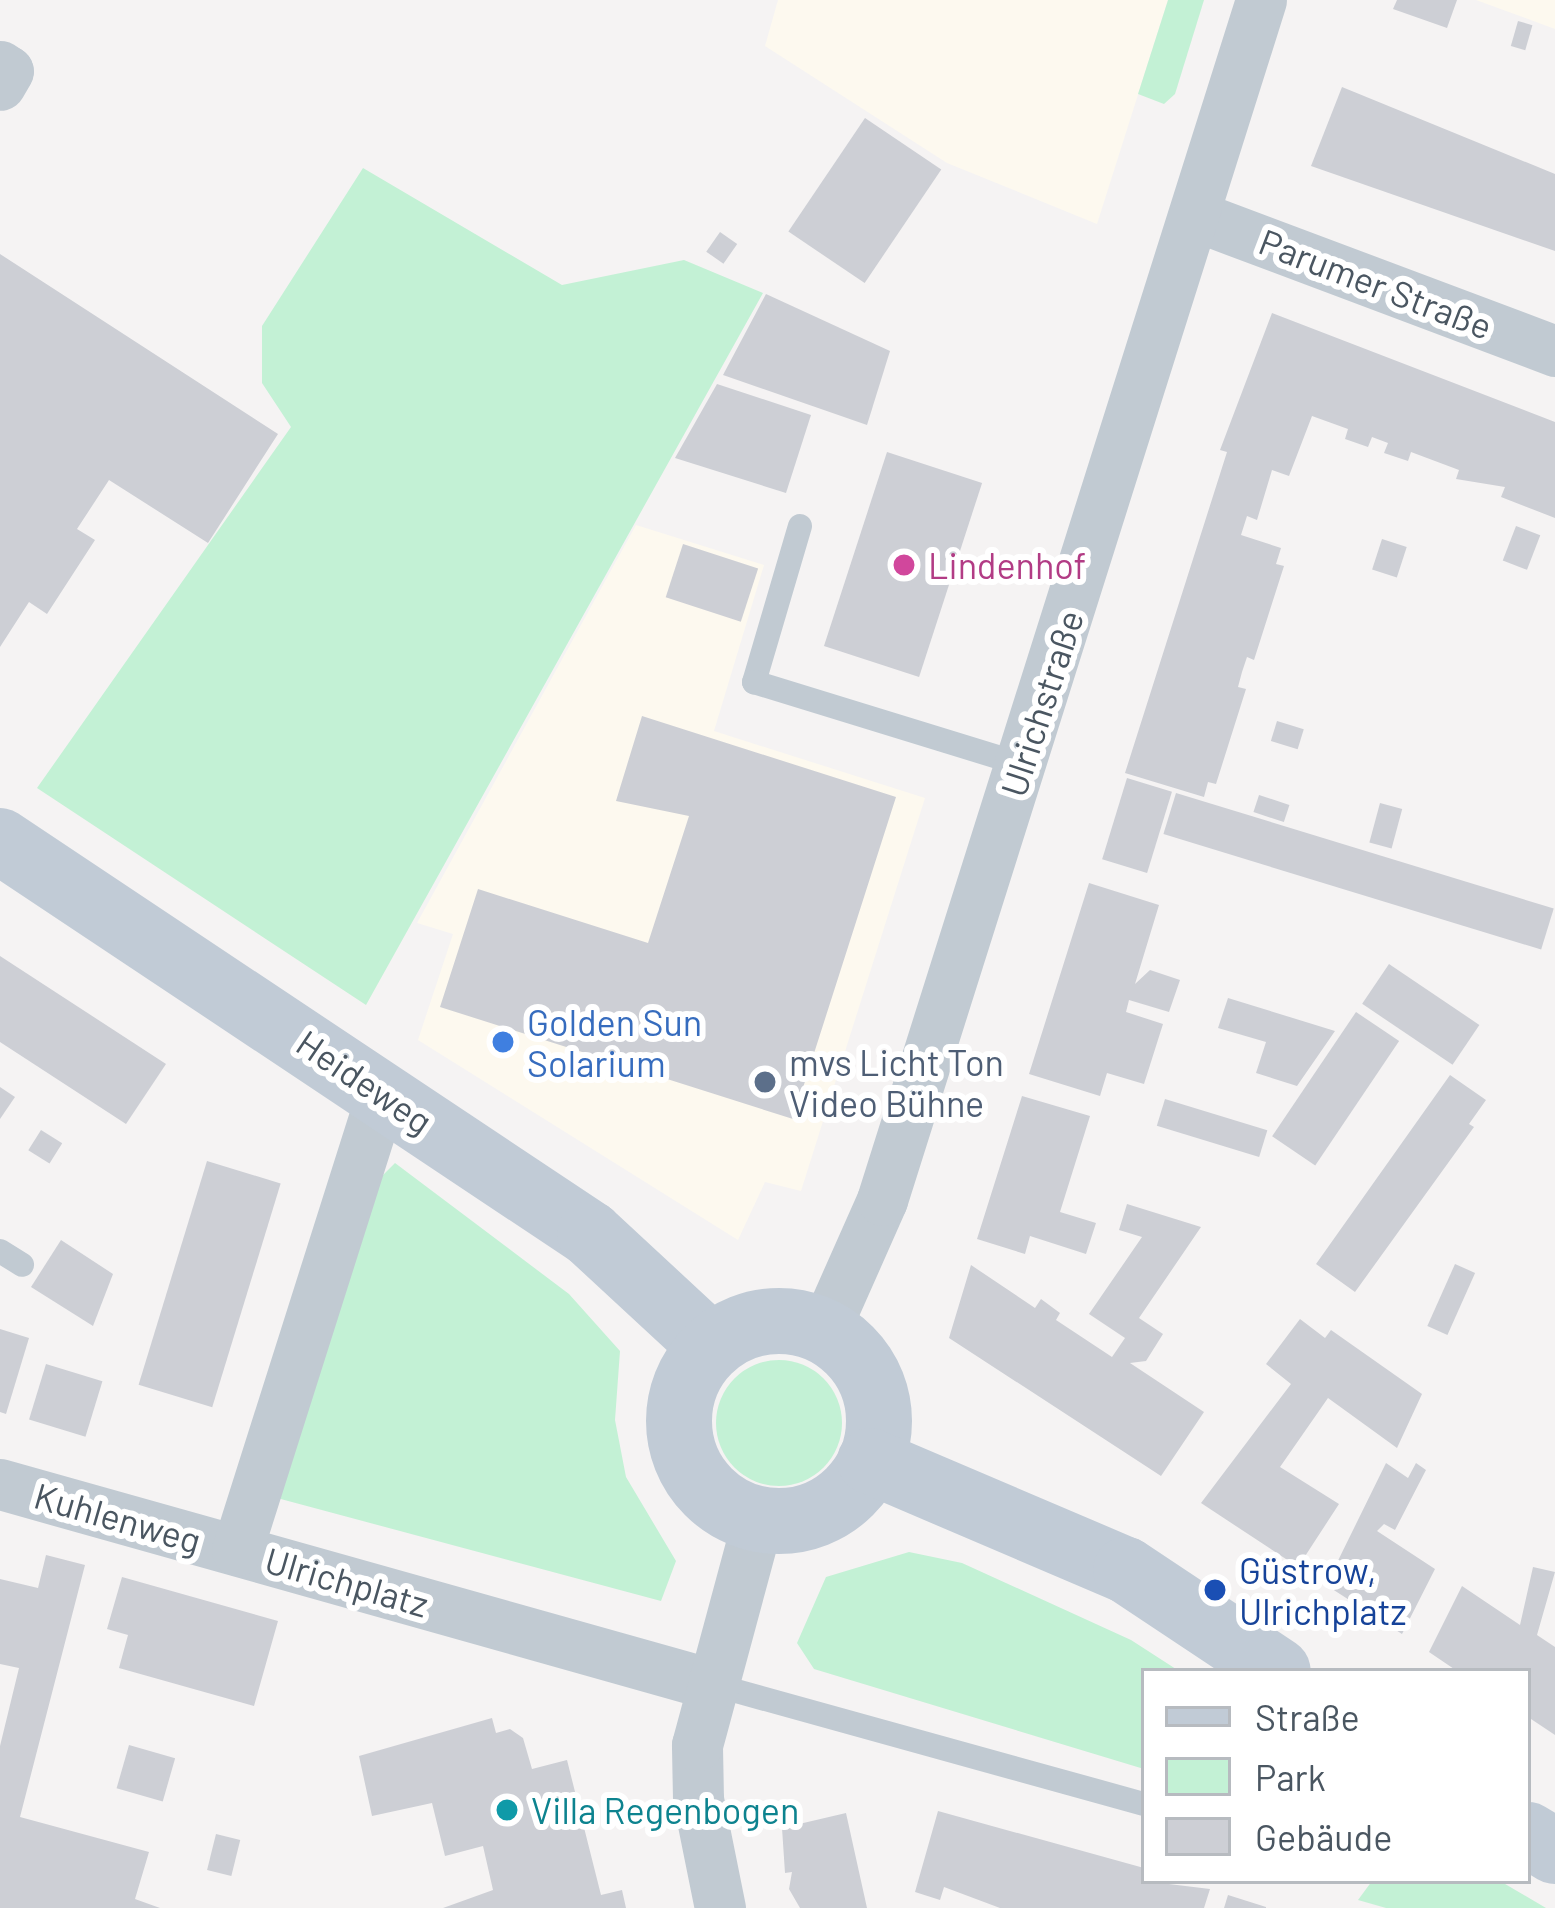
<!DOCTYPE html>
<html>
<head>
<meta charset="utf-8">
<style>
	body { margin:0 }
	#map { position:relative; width:1555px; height:1908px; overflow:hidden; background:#f5f3f3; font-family:Barlow,sans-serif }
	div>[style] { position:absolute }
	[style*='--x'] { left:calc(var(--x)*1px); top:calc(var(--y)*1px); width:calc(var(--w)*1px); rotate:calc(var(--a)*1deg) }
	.commercial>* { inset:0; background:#fdf9ef }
	.green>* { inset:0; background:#c3f1d5 }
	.round { border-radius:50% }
	.building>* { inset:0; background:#cdcfd5; transform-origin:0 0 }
	.lane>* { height:24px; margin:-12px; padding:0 12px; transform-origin:12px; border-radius:12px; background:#c1cad2 }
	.street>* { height:51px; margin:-25.5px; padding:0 25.5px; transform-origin:25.5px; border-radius:25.5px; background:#c1cad2 }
	.secondary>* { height:66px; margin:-33px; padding:0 33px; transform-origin:33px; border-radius:33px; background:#c1cbd6 }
	.secondary>.ring { margin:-33px; padding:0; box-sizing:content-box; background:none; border:66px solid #c1cbd6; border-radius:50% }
	.dots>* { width:33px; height:33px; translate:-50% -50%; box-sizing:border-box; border:6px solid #fff; border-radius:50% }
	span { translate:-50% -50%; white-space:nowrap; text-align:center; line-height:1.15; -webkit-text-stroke:12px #fff; paint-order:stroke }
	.street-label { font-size:36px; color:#4a5661 }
	.hotel-label { font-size:36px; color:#b23c85 }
	.left { translate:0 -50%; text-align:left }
	.shop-label { font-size:36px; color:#366cbe }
	.service-label { font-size:36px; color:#4e5e75 }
	.transit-label { font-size:36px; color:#164399 }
	.culture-label { font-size:36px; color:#0d838f }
	.legend { position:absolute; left:1141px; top:1668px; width:390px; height:216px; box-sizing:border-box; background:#fff; border:3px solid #b7bbc0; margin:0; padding:15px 21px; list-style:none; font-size:36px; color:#4a5661 }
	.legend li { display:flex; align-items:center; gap:24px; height:60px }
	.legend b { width:60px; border:3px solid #b7bbc0 }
</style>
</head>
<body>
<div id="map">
	<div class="commercial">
		<div style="clip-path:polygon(778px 0,1168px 0,1097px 224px,947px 163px,765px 46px)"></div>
		<div style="clip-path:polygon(1476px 0,1555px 0,1555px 29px)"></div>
		<div style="clip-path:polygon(636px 525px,764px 565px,714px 731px,925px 798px,801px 1191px,765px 1182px,738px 1240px,418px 1040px,453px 934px,417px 923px)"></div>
	</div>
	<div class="green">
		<div style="clip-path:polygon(1168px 0,1204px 0,1175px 94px,1164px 104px,1138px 94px)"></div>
		<div style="clip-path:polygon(363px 168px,562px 285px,684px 260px,763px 293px,366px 1005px,37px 788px,291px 427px,262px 383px,262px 326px)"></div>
		<div style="clip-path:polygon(395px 1163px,569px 1294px,620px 1351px,615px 1420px,626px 1477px,676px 1561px,661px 1601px,277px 1498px,382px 1176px)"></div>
		<div class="round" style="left:716px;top:1360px;width:126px;height:126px"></div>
		<div style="clip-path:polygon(909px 1552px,962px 1563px,1131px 1640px,1179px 1671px,1144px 1671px,1144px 1769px,814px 1669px,797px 1643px,826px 1577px)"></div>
		<div style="clip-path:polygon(1372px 1881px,1500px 1881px,1546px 1908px,1386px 1908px,1358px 1900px)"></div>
	</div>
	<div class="building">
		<div style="clip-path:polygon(1397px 0,1457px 0,1447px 28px,1393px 9px)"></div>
		<div style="left:1518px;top:21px;width:15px;height:26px;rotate:16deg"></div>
		<div style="clip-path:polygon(1342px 87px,1555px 174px,1555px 251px,1311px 166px)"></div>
		<div style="left:865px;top:118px;width:92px;height:137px;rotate:34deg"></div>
		<div style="left:720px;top:232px;width:21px;height:24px;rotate:35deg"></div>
		<div style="clip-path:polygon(0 254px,278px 434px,208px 543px,109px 480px,77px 529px,95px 540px,47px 614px,29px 602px,0 647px)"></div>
		<div style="clip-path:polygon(766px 294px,890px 351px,867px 425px,723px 375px)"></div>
		<div style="clip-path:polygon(1272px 313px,1555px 422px,1555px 518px,1501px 497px,1505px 487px,1456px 479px,1459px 470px,1411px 452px,1408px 461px,1384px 453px,1388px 443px,1372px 437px,1368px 447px,1345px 439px,1348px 429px,1312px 416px,1289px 476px,1272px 470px,1257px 520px,1247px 516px,1241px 535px,1281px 548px,1276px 564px,1284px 566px,1254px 660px,1247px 657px,1242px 672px,1238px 687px,1246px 689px,1216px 784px,1208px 782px,1204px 797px,1125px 773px,1227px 452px,1220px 450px)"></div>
		<div style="clip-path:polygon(717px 384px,811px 415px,786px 493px,675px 458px)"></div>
		<div style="left:887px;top:452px;width:100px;height:204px;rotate:18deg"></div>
		<div style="left:1516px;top:526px;width:26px;height:37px;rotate:21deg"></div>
		<div style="left:1382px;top:539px;width:26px;height:32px;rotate:18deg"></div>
		<div style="left:683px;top:544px;width:79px;height:56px;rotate:18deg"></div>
		<div style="clip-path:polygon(642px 716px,896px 797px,793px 1119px,440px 1007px,478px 889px,648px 943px,689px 816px,616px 801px)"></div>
		<div style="left:1277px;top:721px;width:28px;height:21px;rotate:17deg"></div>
		<div style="left:1127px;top:778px;width:47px;height:85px;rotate:17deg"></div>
		<div style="left:1176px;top:793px;width:395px;height:43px;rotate:17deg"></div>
		<div style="left:1259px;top:795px;width:32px;height:18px;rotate:18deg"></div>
		<div style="left:1380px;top:803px;width:23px;height:41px;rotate:15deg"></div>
		<div style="clip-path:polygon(1089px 883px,1159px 905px,1135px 984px,1150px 970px,1180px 980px,1169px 1012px,1129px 1000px,1126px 1012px,1163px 1024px,1144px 1084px,1107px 1073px,1100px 1096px,1029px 1074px)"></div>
		<div style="clip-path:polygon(0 956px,166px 1064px,126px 1124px,0 1042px)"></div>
		<div style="left:1389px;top:964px;width:109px;height:48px;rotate:34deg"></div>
		<div style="clip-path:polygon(1228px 998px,1335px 1031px,1297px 1086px,1256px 1073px,1266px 1042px,1218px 1028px)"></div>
		<div style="left:1356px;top:1012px;width:52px;height:150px;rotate:34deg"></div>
		<div style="clip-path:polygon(1450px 1075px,1486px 1100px,1469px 1124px,1474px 1127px,1355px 1292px,1316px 1264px)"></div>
		<div style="clip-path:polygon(0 1087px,15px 1097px,0 1119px)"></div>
		<div style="clip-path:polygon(1022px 1096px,1090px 1116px,1060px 1212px,1096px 1223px,1086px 1254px,1030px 1236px,1025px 1254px,977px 1239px)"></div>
		<div style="left:1165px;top:1099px;width:107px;height:28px;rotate:17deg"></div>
		<div style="left:41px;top:1130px;width:25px;height:24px;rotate:32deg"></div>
		<div style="left:207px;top:1161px;width:77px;height:234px;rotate:17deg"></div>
		<div style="clip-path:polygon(1127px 1204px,1201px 1227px,1139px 1318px,1163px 1334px,1146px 1361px,1130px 1363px,1204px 1412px,1161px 1476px,949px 1338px,971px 1265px,1035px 1308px,1041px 1299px,1060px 1313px,1056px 1320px,1112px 1357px,1125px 1338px,1089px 1314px,1142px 1237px,1119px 1230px)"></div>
		<div style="clip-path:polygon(61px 1240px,113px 1274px,93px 1326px,31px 1287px)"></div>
		<div style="left:1455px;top:1264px;width:22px;height:68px;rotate:24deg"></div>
		<div style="clip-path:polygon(1300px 1319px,1325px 1338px,1331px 1330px,1422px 1394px,1397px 1448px,1328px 1398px,1280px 1467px,1339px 1504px,1298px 1567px,1201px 1503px,1291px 1384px,1266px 1364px)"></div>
		<div style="clip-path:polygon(0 1329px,29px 1338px,6px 1414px,0 1412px)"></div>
		<div style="left:46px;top:1364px;width:59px;height:58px;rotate:17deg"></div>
		<div style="clip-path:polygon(1386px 1463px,1408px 1478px,1416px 1463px,1426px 1470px,1395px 1530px,1384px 1524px,1377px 1531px,1435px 1569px,1402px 1634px,1326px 1585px)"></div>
		<div style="clip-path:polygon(46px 1555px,85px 1565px,20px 1817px,149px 1852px,135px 1899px,160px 1908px,0 1908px,0 1746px,19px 1668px,0 1664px,0 1579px,38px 1588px)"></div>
		<div style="clip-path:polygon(1533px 1567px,1555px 1572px,1537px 1635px,1555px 1647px,1555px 1735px,1528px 1717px,1528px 1671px,1457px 1671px,1429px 1652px,1462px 1586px,1520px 1625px)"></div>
		<div style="clip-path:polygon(122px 1577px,278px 1621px,254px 1706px,119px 1668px,128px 1635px,107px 1629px)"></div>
		<div style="clip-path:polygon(492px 1718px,496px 1733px,510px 1729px,523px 1738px,532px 1769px,567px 1760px,601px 1895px,622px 1890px,626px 1908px,443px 1908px,493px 1890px,483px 1846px,445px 1856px,432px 1803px,372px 1816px,359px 1756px)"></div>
		<div style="left:129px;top:1745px;width:48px;height:45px;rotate:16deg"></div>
		<div style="clip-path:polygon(938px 1811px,1144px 1868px,1144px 1881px,1210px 1889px,1204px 1908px,1000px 1908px,944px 1887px,940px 1900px,915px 1892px)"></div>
		<div style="clip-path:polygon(846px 1813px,867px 1908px,800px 1908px,789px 1889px,792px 1872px,785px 1873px,782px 1828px)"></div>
		<div style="left:216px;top:1834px;width:25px;height:37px;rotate:14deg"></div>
		<div style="clip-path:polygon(1228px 1895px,1266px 1907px,1266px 1908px,1224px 1908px)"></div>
	</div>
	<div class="lane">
		<div style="--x:800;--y:526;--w:163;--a:106.4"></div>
		<div style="--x:754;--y:682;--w:279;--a:17.1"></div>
		<div style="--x:0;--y:1251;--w:26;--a:32"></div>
		<div style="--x:711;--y:1684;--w:449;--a:15.5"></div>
	</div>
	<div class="street">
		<div style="--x:0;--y:66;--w:9;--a:32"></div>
		<div style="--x:8;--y:71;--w:16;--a:120"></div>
		<div style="--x:1196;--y:216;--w:384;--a:20.6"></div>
		<div style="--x:824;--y:1331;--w:143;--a:-66.1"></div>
		<div style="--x:882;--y:1200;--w:1258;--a:-72.47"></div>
		<div style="--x:0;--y:1484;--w:739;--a:15.71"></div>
		<div style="--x:237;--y:1550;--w:480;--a:-72.4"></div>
		<div style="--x:720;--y:1908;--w:111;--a:-101.4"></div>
		<div style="--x:698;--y:1799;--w:54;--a:-91.1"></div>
		<div style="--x:697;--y:1745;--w:234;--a:-74.9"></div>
	</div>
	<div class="secondary">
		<div style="--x:0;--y:841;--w:709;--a:33.67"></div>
		<div style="--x:590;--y:1234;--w:165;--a:42.8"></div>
		<div class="ring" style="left:679px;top:1321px;width:134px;height:134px"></div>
		<div style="--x:870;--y:1461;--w:278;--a:23.1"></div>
		<div style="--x:1126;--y:1570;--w:182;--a:33.6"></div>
		<div style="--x:1528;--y:1835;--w:31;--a:31"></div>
	</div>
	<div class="dots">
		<div style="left:904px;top:565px;background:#d1479c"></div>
		<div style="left:503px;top:1042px;background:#3f7fe0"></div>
		<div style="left:765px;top:1082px;background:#5c6f8a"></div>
		<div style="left:1215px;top:1590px;background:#1a4fb4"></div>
		<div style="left:507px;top:1810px;background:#0f9aa8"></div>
	</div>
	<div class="street-label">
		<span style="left:1376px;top:283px;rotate:21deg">Parumer Straße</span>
		<span style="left:1041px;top:703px;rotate:-72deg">Ulrichstraße</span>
		<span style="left:365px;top:1081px;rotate:34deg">Heideweg</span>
		<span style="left:118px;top:1517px;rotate:16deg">Kuhlenweg</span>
		<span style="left:347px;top:1581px;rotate:16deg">Ulrichplatz</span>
	</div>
	<div class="hotel-label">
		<span class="left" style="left:928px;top:565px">Lindenhof</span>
	</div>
	<div class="shop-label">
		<span class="left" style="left:527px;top:1042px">Golden Sun<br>Solarium</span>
	</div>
	<div class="service-label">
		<span class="left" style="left:789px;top:1082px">mvs Licht Ton<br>Video Bühne</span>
	</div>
	<div class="transit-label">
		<span class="left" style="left:1239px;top:1590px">Güstrow,<br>Ulrichplatz</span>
	</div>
	<div class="culture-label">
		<span class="left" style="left:531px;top:1810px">Villa Regenbogen</span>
	</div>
	<ul class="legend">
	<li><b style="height:15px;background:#c1cbd6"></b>Straße</li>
	<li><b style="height:33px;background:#c3f1d5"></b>Park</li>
	<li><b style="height:33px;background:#cdcfd5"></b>Gebäude</li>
	</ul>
</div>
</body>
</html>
